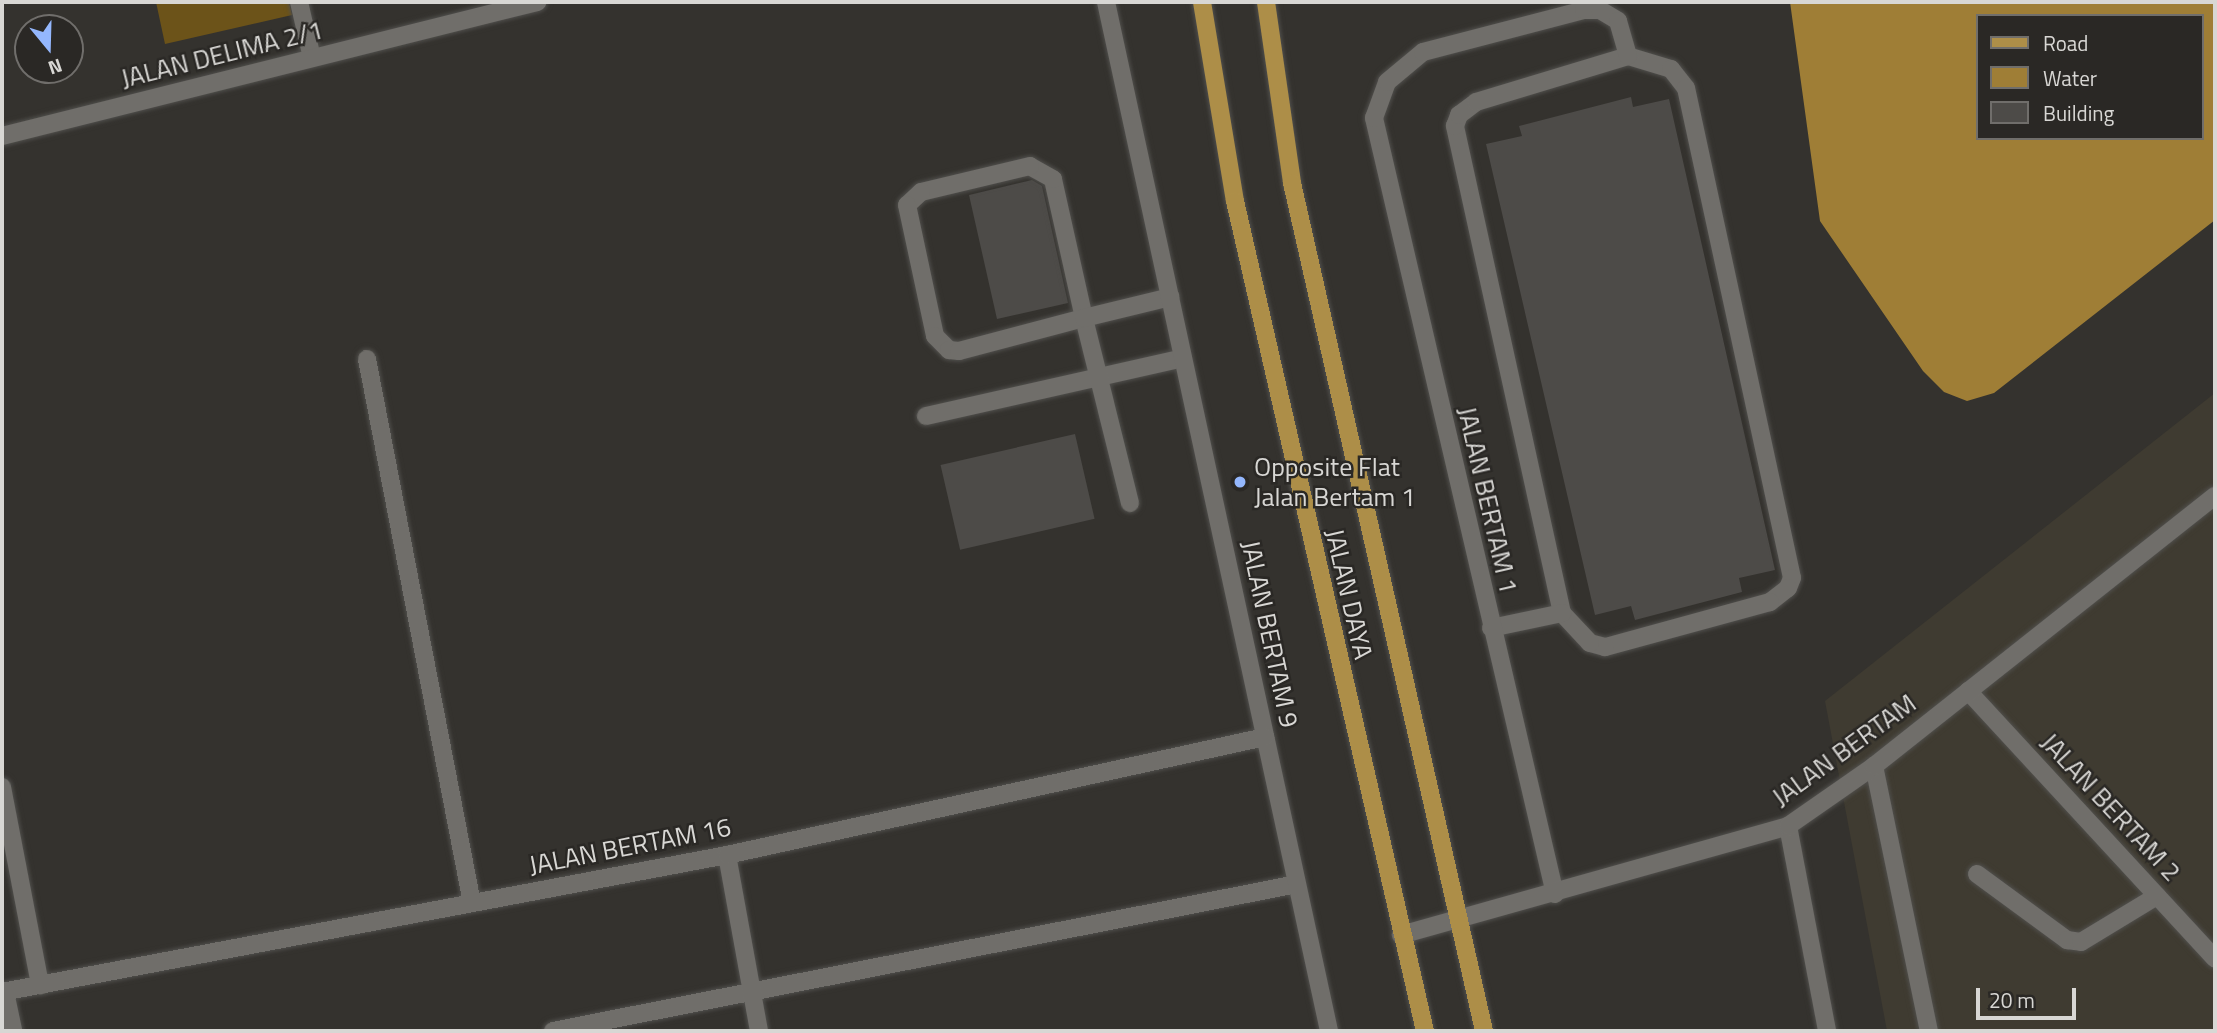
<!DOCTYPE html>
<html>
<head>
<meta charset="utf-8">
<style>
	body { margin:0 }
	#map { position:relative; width:2217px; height:1033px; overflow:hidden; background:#34322e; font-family:"Titillium Web",sans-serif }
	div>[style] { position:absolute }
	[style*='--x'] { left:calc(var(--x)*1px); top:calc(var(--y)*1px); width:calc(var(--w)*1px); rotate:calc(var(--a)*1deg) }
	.built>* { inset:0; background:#3f3b31 }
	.green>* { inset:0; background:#6c5319 }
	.water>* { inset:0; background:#9f7e36 }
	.building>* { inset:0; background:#4d4b48; transform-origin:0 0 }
	.roads { filter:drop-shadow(0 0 2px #504f4c) drop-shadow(0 0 2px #504f4c) }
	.service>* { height:18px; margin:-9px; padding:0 9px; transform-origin:9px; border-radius:9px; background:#706e6a }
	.minor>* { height:18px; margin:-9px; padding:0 9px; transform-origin:9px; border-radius:9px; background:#706e6a }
	.primary>* { height:18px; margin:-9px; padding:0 9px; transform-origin:9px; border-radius:9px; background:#ad8e48 }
	.dots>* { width:19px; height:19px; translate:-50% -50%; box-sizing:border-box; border:4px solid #2a2825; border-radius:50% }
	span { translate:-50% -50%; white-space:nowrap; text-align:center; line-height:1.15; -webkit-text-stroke:5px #2a2825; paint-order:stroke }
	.street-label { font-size:26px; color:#d8d7d4 }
	.poi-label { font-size:26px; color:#d8d7d4 }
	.left { translate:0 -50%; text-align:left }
	.frame { position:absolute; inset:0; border:4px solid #d8d7d4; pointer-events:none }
	.legend { position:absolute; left:1976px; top:14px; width:228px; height:126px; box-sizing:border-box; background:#2a2825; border:2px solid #706e6b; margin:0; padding:9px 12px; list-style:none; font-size:21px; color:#d8d7d4 }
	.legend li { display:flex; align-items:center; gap:14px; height:35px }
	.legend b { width:35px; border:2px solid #706e6b }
	.north { position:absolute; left:14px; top:14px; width:70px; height:70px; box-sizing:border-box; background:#2a2825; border:2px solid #706e6b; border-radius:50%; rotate:161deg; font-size:19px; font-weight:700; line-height:28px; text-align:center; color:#d8d7d4 }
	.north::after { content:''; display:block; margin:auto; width:24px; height:32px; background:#94b7fd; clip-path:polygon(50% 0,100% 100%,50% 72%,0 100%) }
	.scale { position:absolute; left:1976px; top:988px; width:100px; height:32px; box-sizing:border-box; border:4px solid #d8d7d4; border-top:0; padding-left:9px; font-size:21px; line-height:24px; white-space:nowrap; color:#d8d7d4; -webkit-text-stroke:5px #2a2825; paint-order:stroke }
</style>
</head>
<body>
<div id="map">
	<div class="built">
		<div style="clip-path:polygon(2215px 393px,2215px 1031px,1887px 1031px,1825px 701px)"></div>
	</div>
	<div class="green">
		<div style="clip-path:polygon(156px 2px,289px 2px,292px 15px,165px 44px)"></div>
	</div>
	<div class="water">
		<div style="clip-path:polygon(evenodd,1790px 2px,2215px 2px,2215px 220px,1994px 393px,1967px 401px,1944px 392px,1923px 371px,1820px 221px,1790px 2px,1977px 16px,2201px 16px,2201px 138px,1977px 138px,1977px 16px)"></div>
	</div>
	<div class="building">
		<div style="clip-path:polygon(1631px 97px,1633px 107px,1669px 99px,1775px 570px,1739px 578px,1742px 592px,1635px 620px,1631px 606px,1595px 615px,1486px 144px,1522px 136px,1519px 126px)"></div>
		<div style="clip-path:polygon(1032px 180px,1042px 186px,1068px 303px,997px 319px,969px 195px)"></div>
		<div style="left:1075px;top:434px;width:87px;height:138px;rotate:77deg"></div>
	</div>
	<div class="roads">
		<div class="service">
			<div style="--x:1628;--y:56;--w:45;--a:16.8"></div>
			<div style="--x:1671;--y:69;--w:24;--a:52"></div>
			<div style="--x:1686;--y:88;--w:501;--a:77.79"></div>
			<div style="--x:1792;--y:578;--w:11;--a:112"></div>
			<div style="--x:1788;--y:588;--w:23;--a:142"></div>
			<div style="--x:1770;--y:602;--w:171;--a:164.7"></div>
			<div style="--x:1605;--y:647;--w:16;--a:-165"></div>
			<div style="--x:1590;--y:643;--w:41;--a:-133"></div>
			<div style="--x:1562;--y:613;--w:499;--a:-102.4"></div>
			<div style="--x:1455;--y:126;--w:12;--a:-70"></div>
			<div style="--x:1459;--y:115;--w:21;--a:-37"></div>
			<div style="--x:1476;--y:102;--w:159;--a:-16.8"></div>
			<div style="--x:367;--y:359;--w:554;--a:79.08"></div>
			<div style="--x:926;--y:416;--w:263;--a:-12.7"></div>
			<div style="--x:1130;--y:503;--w:191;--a:-104"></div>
			<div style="--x:1084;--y:318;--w:142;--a:-102.6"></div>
			<div style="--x:1053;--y:179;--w:26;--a:-151"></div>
			<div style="--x:1030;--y:166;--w:112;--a:166.6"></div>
			<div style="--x:921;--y:192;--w:19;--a:137"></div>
			<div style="--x:907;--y:205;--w:134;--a:77.9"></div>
			<div style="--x:935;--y:336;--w:20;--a:45"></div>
			<div style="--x:949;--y:350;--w:10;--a:6"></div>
			<div style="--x:959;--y:351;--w:129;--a:-14.8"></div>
			<div style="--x:1084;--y:318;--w:89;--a:-13.7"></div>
			<div style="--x:1491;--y:628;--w:73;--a:-11.9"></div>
			<div style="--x:1874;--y:766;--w:271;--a:78.3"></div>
			<div style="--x:2;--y:787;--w:202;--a:79.1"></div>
			<div style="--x:1788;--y:826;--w:209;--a:79.2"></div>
			<div style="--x:1977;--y:874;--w:112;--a:36.3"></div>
			<div style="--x:2067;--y:940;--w:14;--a:8"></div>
			<div style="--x:2081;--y:942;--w:89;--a:-31.2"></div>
			<div style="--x:553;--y:1031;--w:758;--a:-11.18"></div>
		</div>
		<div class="minor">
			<div style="--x:299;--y:2;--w:57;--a:76.9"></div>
			<div style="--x:1106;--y:2;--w:1053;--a:77.77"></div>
			<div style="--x:2;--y:136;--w:552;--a:-14.06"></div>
			<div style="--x:1968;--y:691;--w:364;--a:47.3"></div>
			<div style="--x:727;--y:855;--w:179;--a:79.7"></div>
			<div style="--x:1555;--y:894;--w:797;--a:-103.13"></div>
			<div style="--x:1374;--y:118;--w:38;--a:-70"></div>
			<div style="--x:1387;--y:82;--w:47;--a:-39.8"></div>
			<div style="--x:1423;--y:52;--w:166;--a:-14.6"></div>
			<div style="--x:1584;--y:10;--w:16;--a:0"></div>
			<div style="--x:1600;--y:10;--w:21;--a:31"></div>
			<div style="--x:1618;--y:21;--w:36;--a:74"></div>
			<div style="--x:1401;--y:935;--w:402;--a:-15.7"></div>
			<div style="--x:1788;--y:826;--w:105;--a:-34.9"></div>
			<div style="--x:1874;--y:766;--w:435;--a:-38.4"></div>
			<div style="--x:2;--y:992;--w:738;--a:-10.7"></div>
			<div style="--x:727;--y:855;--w:551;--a:-12.37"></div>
			<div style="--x:5;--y:992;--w:40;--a:78"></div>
		</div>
		<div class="primary">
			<div style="--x:1202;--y:2;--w:202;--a:80.6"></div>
			<div style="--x:1235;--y:201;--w:851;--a:77.11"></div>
			<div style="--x:1266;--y:2;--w:183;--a:81.8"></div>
			<div style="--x:1292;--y:183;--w:869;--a:77.24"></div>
		</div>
	</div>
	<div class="dots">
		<div style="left:1240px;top:482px;background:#94b7fd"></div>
	</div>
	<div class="street-label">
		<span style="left:222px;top:54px;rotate:-14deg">JALAN DELIMA 2/1</span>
		<span style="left:1488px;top:500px;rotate:77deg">JALAN BERTAM 1</span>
		<span style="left:1349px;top:594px;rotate:77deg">JALAN DAYA</span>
		<span style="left:1270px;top:634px;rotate:78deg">JALAN BERTAM 9</span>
		<span style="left:1844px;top:750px;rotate:-36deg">JALAN BERTAM</span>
		<span style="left:2111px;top:807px;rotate:47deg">JALAN BERTAM 2</span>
		<span style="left:630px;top:846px;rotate:-11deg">JALAN BERTAM 16</span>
	</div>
	<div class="poi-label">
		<span class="left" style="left:1254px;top:482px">Opposite Flat<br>Jalan Bertam 1</span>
	</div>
	<div class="frame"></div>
	<ul class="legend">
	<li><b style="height:9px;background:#ad8e48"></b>Road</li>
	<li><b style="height:19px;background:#9f7e36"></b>Water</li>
	<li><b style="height:19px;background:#4d4b48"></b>Building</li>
	</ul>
	<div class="north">N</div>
	<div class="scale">20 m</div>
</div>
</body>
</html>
